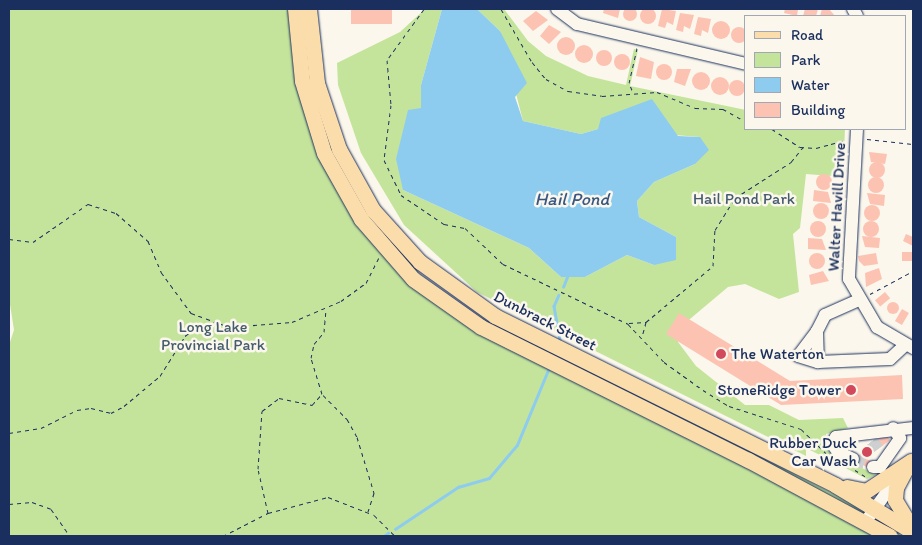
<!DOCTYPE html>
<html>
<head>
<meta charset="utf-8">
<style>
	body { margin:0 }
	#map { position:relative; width:922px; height:545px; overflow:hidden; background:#fbf7ec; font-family:Itim,sans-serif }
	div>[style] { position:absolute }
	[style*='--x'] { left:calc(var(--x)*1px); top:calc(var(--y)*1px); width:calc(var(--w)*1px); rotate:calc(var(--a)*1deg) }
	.green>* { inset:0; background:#c4e49c }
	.water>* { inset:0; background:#8eccef }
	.stream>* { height:2.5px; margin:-1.25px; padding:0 1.25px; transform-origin:1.25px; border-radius:1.25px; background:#8eccef }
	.building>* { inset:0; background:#fcc3b2; transform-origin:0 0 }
	.round { border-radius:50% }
	.minor-tunnel>* { height:12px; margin-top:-6px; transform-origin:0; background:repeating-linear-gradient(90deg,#cecfd0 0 12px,transparent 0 18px) }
	.path>* { height:1px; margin-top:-0.5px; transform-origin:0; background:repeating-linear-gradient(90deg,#1b2f5e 0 4px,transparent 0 8px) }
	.roads { filter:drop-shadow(0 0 1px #1b2f5e) drop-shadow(0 0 1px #1b2f5e) }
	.minor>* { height:12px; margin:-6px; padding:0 6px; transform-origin:6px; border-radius:6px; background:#fbf7ec }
	.major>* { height:15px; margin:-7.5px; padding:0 7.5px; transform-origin:7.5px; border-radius:7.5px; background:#fbddab }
	.dots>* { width:14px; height:14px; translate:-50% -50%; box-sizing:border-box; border:2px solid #fbf7ec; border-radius:50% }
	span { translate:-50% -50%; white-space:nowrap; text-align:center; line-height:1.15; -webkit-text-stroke:5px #fbf7ec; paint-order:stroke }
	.park-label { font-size:16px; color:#455c6e }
	.street-label { font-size:16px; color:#1b2f5e }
	.poi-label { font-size:16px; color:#1b2f5e }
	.left { translate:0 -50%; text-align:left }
	.right { translate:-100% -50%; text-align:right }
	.water-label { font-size:18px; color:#385682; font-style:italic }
	.frame { position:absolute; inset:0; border:10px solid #1b2f5e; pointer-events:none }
	.legend { position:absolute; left:744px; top:15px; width:162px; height:115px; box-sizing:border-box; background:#fbf7ec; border:1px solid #a1a7b3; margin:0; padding:6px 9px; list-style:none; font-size:15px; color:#1b2f5e }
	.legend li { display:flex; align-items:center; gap:10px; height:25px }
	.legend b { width:25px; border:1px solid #a1a7b3 }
</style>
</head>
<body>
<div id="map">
	<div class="green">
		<div style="clip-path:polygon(9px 9px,309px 9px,311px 58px,371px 214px,423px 279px,477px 316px,859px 506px,906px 536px,9px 536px,9px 345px,14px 330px,9px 298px)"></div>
		<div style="clip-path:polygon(425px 9px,442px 9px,421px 85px,421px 108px,403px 190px,529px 248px,561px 277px,585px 277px,627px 255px,654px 265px,676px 237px,639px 217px,637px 201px,654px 182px,695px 164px,700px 137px,598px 129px,581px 134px,523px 121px,500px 31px,477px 9px,504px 9px,528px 41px,546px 56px,588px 76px,626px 85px,634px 49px,638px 50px,630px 86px,746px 110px,746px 129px,845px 129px,843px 177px,806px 174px,800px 228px,793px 234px,799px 292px,779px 299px,745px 284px,728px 287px,684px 324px,678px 342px,696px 366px,745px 405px,769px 405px,799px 420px,843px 418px,848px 428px,826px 434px,828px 451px,876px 475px,867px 479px,806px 448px,806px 456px,477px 292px,404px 225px,361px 153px,338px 85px,337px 63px,400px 32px)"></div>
	</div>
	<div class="water">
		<div style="clip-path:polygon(442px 9px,477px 9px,500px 31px,527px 83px,515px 97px,523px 121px,581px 134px,598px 129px,601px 118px,652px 99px,678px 136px,700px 137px,709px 150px,695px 164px,654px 182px,637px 201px,639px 217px,676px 237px,676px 260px,654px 265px,627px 255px,585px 277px,561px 277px,529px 248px,403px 190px,396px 159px,408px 110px,421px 108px,421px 85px)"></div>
	</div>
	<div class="stream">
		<div style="--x:563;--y:287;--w:11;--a:-68"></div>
		<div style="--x:559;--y:295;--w:12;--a:114"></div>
		<div style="--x:554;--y:306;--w:36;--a:80"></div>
		<div style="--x:395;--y:529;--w:76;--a:-33.7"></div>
		<div style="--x:458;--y:487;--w:32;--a:-16"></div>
		<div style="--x:489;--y:478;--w:43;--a:-49.7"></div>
		<div style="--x:517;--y:445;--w:81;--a:-67.5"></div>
		<div style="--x:384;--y:536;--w:5;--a:-37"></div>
	</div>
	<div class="building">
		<div class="round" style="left:623px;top:7px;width:14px;height:14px"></div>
		<div class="round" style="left:640px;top:8px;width:16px;height:16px"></div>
		<div style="left:351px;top:9px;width:41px;height:15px"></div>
		<div style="clip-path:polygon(604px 9px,620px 9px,618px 18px,603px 13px)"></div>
		<div style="clip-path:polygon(662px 9px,676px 11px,673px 25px,667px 22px,665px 28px,658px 26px)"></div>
		<div style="clip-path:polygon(785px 9px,798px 9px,797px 16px,784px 13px)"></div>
		<div style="clip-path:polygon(805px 9px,818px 9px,816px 16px,803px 16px)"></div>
		<div style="clip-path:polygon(822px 9px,829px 9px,835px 16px,820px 16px)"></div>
		<div style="clip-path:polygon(536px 11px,548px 20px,533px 31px,523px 21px)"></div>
		<div style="clip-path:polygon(680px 13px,694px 15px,690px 29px,684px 26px,683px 32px,676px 30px)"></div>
		<div style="clip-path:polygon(698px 17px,711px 19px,708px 33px,702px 30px,701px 36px,694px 34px)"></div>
		<div class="round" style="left:712px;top:21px;width:18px;height:18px"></div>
		<div style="clip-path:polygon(549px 25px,561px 32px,549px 44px,540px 36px)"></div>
		<div class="round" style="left:731px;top:27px;width:16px;height:16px"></div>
		<div class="round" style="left:557px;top:37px;width:18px;height:18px"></div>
		<div class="round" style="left:575px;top:45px;width:18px;height:18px"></div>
		<div class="round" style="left:596px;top:50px;width:16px;height:16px"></div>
		<div class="round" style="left:614px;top:54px;width:16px;height:16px"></div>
		<div style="clip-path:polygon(640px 57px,654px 62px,651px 79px,636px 76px)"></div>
		<div class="round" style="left:656px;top:64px;width:16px;height:16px"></div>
		<div style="clip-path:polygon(677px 69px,691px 69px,685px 86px,674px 82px)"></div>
		<div class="round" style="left:692px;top:72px;width:18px;height:18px"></div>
		<div class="round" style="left:711px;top:77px;width:18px;height:18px"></div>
		<div class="round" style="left:729px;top:80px;width:16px;height:16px"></div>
		<div style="clip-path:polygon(869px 152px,887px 154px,885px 164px,871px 162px)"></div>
		<div class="round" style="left:869px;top:162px;width:16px;height:16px"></div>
		<div class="round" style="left:816px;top:174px;width:16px;height:16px"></div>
		<div class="round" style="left:868px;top:177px;width:16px;height:16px"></div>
		<div style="clip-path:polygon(814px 190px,828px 192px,831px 203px,813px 201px)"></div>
		<div style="clip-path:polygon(867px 193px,885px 195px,884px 206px,870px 204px)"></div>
		<div class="round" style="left:813px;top:203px;width:16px;height:16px"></div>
		<div class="round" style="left:864px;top:205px;width:16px;height:16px"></div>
		<div class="round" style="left:863px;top:221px;width:16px;height:16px"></div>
		<div class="round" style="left:810px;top:221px;width:16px;height:16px"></div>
		<div style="clip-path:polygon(906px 234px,913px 237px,913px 246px,903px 241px)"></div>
		<div style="clip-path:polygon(862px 236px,880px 238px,879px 248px,865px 247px)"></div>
		<div style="clip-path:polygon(808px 238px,822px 239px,826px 250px,808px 249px)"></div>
		<div style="left:902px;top:252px;width:11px;height:9px"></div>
		<div style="clip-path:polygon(876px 253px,878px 264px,864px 266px,859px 261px,858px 256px)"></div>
		<div class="round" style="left:809px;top:253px;width:16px;height:16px"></div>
		<div style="clip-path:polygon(879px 268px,882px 279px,866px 287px,865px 273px)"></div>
		<div style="clip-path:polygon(823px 271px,829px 281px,811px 285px,809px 275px)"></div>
		<div style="left:885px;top:292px;width:8px;height:13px;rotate:50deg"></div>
		<div class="round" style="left:887px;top:302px;width:12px;height:12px"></div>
		<div style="left:902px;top:309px;width:8px;height:14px;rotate:30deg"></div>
		<div style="clip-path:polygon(679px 313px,790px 381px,902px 375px,903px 399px,781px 405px,666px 334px)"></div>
		<div style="clip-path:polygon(885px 433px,890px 440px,865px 459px,873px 461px,870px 468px,852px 461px)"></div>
	</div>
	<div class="minor-tunnel">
		<div style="--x:872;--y:441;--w:10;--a:53"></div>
		<div style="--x:853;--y:459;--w:22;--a:22"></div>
	</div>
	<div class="path">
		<div style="--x:424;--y:9;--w:63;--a:126"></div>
		<div style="--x:387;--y:60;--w:45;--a:84.9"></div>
		<div style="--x:391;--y:105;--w:55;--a:97.3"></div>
		<div style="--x:384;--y:160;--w:39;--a:64"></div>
		<div style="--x:401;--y:195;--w:52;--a:34"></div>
		<div style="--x:444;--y:224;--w:21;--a:11"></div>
		<div style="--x:465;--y:228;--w:52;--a:43.5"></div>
		<div style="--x:503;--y:264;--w:139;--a:25.6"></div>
		<div style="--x:628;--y:324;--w:52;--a:46.5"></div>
		<div style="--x:664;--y:362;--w:48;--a:35.7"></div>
		<div style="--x:703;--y:390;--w:31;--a:32"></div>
		<div style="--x:729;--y:406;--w:76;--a:17.7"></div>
		<div style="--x:801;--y:429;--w:35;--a:44"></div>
		<div style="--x:501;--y:9;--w:61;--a:59.7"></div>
		<div style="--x:532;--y:62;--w:22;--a:51"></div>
		<div style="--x:546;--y:79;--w:25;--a:29"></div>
		<div style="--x:568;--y:91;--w:34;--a:8"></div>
		<div style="--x:602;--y:96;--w:55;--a:-4.2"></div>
		<div style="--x:657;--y:92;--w:41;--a:22.8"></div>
		<div style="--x:695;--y:108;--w:28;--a:2"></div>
		<div style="--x:723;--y:109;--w:26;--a:29"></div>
		<div style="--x:632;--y:90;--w:8;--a:-113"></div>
		<div style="--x:629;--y:83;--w:36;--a:-77"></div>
		<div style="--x:772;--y:129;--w:33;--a:33"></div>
		<div style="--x:800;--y:147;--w:16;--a:4"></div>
		<div style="--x:816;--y:148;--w:30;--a:-15"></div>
		<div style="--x:867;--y:139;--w:46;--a:6.2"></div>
		<div style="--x:9;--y:239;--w:24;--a:7"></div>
		<div style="--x:33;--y:242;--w:67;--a:-34.6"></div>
		<div style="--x:88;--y:204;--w:29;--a:18"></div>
		<div style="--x:116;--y:213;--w:43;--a:41.2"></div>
		<div style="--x:148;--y:241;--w:34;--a:67"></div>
		<div style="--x:161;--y:272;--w:51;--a:53.8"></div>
		<div style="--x:191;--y:313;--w:40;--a:20.2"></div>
		<div style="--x:229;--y:327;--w:63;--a:-4.5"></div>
		<div style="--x:292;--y:322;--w:53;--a:-23.2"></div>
		<div style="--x:341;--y:301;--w:31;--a:-36"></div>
		<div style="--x:366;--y:283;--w:28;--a:-63"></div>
		<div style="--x:870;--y:294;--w:49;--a:-28.1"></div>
		<div style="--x:646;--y:322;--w:87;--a:-39.9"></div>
		<div style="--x:713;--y:266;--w:36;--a:-87"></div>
		<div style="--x:715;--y:230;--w:38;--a:-58"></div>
		<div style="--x:735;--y:198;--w:67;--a:-32.7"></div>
		<div style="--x:791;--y:162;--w:19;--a:-51"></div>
		<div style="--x:629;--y:323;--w:17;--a:-3"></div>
		<div style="--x:646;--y:322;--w:16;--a:105"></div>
		<div style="--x:323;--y:395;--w:34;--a:45"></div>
		<div style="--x:347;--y:419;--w:21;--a:61"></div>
		<div style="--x:357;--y:437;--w:59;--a:73.1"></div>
		<div style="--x:374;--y:493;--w:20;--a:108"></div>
		<div style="--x:9;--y:433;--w:32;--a:-9"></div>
		<div style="--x:41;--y:428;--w:40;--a:-26.6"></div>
		<div style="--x:77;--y:410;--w:14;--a:-8"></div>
		<div style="--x:91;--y:408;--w:21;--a:14"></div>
		<div style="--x:111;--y:413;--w:15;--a:-28"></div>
		<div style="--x:124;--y:406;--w:47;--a:-39.8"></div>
		<div style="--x:160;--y:376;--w:47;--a:-58"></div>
		<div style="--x:185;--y:336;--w:24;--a:-38"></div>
		<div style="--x:855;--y:470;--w:13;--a:32"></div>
		<div style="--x:9;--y:504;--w:23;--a:-5"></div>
		<div style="--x:32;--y:502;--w:20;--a:20"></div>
		<div style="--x:51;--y:509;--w:33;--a:55"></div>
		<div style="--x:268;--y:513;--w:62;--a:-14.9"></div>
		<div style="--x:328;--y:497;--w:49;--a:21.4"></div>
		<div style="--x:374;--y:515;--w:30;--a:45"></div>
		<div style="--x:223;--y:536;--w:51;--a:-27.1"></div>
		<div style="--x:268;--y:513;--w:45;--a:-102.8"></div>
		<div style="--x:258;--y:469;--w:58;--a:-86.1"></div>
		<div style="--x:262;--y:411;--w:21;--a:-37"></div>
		<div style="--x:279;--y:398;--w:34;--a:12"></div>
		<div style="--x:312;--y:405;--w:15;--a:-48"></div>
		<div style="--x:322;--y:394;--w:38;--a:-107"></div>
		<div style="--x:311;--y:358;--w:14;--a:-78"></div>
		<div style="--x:314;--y:344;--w:16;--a:-50"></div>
		<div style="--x:324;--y:332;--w:23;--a:-85"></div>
	</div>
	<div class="roads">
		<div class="minor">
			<div style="--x:557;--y:9;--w:25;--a:37"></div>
			<div style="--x:577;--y:24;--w:174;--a:13.3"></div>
			<div style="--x:853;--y:9;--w:8;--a:60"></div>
			<div style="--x:857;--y:129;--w:150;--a:93.1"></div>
			<div style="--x:849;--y:279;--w:56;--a:59.7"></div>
			<div style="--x:877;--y:327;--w:42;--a:30.3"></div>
			<div style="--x:817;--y:331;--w:31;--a:127"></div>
			<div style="--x:798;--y:356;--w:21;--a:17"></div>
			<div style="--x:818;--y:362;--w:72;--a:-2.4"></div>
			<div style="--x:890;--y:359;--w:19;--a:-43"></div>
			<div style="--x:818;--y:362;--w:31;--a:-92"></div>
			<div style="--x:817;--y:331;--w:18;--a:-63"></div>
			<div style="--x:825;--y:315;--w:37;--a:-24"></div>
			<div style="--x:853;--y:459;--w:17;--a:-155"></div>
			<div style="--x:838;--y:452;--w:10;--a:-127"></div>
			<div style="--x:832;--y:444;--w:8;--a:-60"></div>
			<div style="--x:836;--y:437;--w:78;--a:-6.7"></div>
			<div style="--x:873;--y:467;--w:7;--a:0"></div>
			<div style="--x:880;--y:467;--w:35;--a:-55"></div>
			<div style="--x:900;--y:438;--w:12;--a:-125"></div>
			<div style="--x:866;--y:521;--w:57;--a:-54.3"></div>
		</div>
		<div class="major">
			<div style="--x:295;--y:9;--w:72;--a:84.4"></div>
			<div style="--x:302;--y:81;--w:75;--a:73"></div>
			<div style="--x:324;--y:153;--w:76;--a:60.7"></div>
			<div style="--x:361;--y:219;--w:79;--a:49.1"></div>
			<div style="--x:413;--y:279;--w:83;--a:35.2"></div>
			<div style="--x:481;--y:327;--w:298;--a:26.5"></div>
			<div style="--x:748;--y:460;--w:161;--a:28.2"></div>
			<div style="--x:309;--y:9;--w:74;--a:83.8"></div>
			<div style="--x:317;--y:83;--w:70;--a:71.6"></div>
			<div style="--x:339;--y:149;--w:70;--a:60.9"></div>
			<div style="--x:373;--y:210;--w:70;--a:47.9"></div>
			<div style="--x:420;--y:262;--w:92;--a:35.8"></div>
			<div style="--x:495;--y:316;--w:380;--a:26.4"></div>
			<div style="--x:835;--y:485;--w:91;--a:31.1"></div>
			<div style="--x:908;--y:465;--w:26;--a:118"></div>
			<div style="--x:896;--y:488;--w:12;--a:95"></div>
			<div style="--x:895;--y:500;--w:29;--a:59"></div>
			<div style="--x:847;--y:487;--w:19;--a:12"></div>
			<div style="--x:866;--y:491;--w:54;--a:-33.7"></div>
		</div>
	</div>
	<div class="dots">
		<div style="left:721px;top:354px;background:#d1495b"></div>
		<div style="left:851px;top:390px;background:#d1495b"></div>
		<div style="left:867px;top:452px;background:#d1495b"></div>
	</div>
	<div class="park-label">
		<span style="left:744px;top:199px">Hail Pond Park</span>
		<span style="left:213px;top:336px">Long Lake<br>Provincial Park</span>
	</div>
	<div class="street-label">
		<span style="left:837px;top:207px;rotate:-87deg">Walter Havill Drive</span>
		<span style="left:545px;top:321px;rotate:27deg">Dunbrack Street</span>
	</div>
	<div class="poi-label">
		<span class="left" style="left:731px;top:354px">The Waterton</span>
		<span class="right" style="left:841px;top:390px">StoneRidge Tower</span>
		<span class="right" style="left:857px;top:452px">Rubber Duck<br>Car Wash</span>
	</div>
	<div class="water-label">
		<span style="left:572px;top:199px">Hail Pond</span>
	</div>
	<div class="frame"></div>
	<ul class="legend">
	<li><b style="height:6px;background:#fbddab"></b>Road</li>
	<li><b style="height:14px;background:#c4e49c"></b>Park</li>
	<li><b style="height:14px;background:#8eccef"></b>Water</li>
	<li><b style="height:14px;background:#fcc3b2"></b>Building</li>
	</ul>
</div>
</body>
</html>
